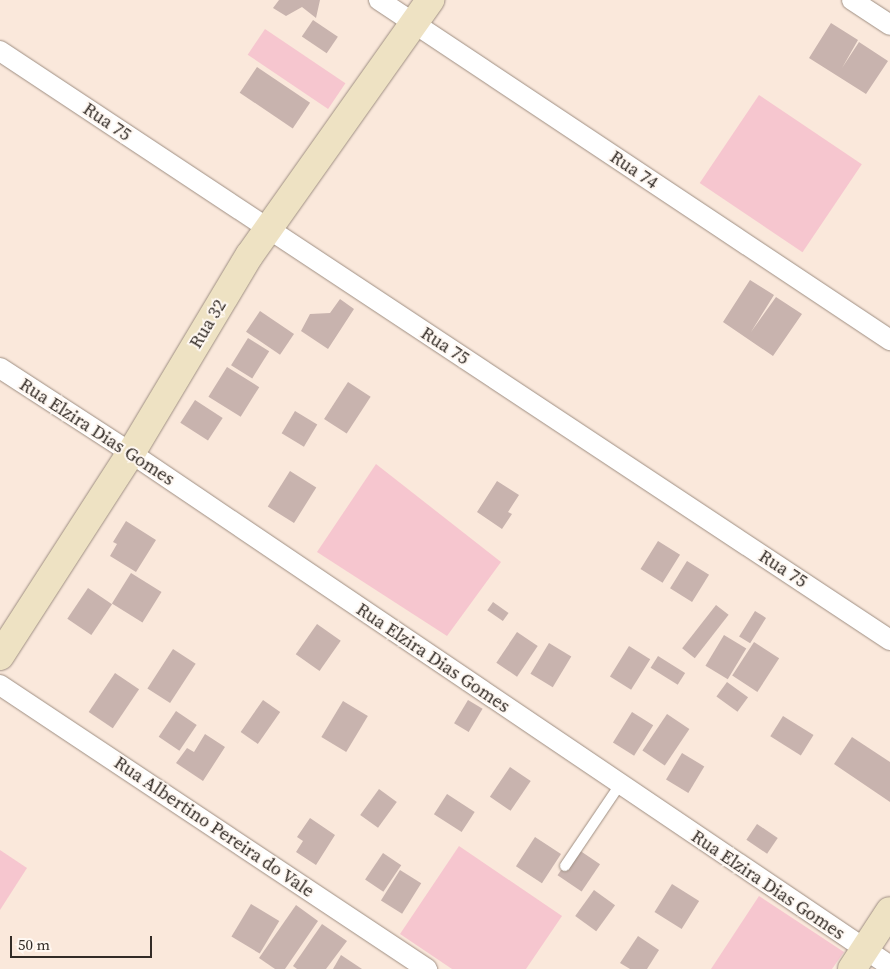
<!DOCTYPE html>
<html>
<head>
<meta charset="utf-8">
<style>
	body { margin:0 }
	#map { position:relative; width:890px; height:969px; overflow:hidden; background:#fae8db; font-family:"Source Serif 4",serif }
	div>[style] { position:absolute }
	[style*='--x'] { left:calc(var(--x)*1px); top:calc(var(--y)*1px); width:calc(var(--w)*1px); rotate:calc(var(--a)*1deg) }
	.green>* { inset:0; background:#f6c6cf; transform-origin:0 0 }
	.building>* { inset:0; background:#c8b3ae; transform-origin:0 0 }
	.roads { filter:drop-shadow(0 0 1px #9e8e82) drop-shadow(0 0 1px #9e8e82) }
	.service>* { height:10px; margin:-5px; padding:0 5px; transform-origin:5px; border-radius:5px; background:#fff }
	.minor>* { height:20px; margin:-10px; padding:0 10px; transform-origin:10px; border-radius:10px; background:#fff }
	.secondary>* { height:28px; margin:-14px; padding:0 14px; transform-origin:14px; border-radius:14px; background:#eee2c3 }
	span { translate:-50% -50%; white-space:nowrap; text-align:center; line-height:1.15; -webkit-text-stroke:4px #fff8f2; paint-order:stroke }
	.street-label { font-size:18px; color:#322b26 }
	.scale { position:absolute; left:10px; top:936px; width:142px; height:22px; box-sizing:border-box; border:2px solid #322b26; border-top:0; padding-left:6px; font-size:15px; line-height:18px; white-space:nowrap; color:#322b26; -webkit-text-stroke:4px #fff8f2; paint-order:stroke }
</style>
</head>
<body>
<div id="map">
	<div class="green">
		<div style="left:265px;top:29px;width:97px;height:31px;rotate:34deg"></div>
		<div style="left:759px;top:95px;width:124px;height:106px;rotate:34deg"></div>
		<div style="clip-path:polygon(376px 464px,501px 562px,447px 636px,317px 552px)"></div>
		<div style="clip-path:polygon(459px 846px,562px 916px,526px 969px,452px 969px,400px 934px)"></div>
		<div style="clip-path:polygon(0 850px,27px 868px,0 910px)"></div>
		<div style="clip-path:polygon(759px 896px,844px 952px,832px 969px,711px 969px)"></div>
	</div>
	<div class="building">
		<div style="clip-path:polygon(279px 0,320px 0,316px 18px,302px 7px,286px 16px,273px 8px)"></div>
		<div style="left:313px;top:20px;width:30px;height:20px;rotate:34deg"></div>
		<div style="clip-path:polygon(831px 23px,858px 40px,842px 68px,859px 42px,888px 61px,866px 94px,809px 58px)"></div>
		<div style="left:257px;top:67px;width:64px;height:31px;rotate:34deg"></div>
		<div style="clip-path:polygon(750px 280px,774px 295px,751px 332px,776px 297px,802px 314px,773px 356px,723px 322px)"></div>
		<div style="clip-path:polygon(340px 299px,354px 309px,328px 349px,301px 331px,310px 314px,330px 313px)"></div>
		<div style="left:260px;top:311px;width:41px;height:25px;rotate:34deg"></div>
		<div style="left:248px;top:338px;width:25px;height:32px;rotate:32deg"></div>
		<div style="left:227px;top:367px;width:38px;height:35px;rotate:32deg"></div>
		<div style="left:348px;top:382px;width:27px;height:44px;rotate:33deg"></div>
		<div style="left:195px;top:400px;width:33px;height:27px;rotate:33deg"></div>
		<div style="left:295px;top:411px;width:26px;height:26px;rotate:31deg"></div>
		<div style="left:290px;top:471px;width:31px;height:42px;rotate:32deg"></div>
		<div style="clip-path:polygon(497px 481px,519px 495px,508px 512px,512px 514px,502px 529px,477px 512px)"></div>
		<div style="clip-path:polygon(126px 521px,156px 540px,136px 572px,110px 556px,117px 544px,113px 542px)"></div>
		<div style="left:658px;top:541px;width:26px;height:33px;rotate:32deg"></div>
		<div style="left:687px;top:561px;width:26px;height:32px;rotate:32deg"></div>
		<div style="left:131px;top:573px;width:36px;height:36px;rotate:32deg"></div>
		<div style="left:88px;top:588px;width:29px;height:37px;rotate:34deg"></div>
		<div style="left:493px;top:602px;width:19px;height:10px;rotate:35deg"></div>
		<div style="left:716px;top:605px;width:16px;height:55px;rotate:38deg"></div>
		<div style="left:755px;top:611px;width:13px;height:30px;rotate:32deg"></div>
		<div style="left:317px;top:624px;width:29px;height:37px;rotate:35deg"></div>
		<div style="left:517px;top:632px;width:25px;height:37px;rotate:34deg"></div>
		<div style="left:724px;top:635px;width:26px;height:36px;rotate:31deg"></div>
		<div style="left:754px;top:642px;width:30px;height:40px;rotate:33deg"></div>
		<div style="left:549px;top:643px;width:26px;height:36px;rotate:31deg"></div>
		<div style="left:629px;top:646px;width:25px;height:36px;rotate:32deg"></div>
		<div style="left:173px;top:649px;width:27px;height:47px;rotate:33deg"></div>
		<div style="left:658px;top:656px;width:32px;height:14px;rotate:32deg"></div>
		<div style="left:115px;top:673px;width:29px;height:47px;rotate:34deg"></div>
		<div style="left:727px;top:682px;width:26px;height:18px;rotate:36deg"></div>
		<div style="left:263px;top:700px;width:21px;height:39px;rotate:35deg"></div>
		<div style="left:468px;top:700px;width:17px;height:27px;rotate:31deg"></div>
		<div style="left:343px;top:701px;width:29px;height:42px;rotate:31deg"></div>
		<div style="left:176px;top:711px;width:25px;height:31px;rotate:34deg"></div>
		<div style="left:632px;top:712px;width:25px;height:36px;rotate:32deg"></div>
		<div style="left:667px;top:714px;width:27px;height:44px;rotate:34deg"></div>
		<div style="left:783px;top:716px;width:36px;height:24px;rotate:32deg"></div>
		<div style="clip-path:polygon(205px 734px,225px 747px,203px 781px,176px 763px,187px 748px,194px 752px)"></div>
		<div style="clip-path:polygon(852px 737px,890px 762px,890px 802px,834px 764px)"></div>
		<div style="left:682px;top:753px;width:26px;height:31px;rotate:31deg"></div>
		<div style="left:510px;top:767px;width:25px;height:36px;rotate:34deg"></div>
		<div style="left:379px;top:789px;width:22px;height:32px;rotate:36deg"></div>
		<div style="left:447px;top:794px;width:33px;height:24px;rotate:33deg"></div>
		<div style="clip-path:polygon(310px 818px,335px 835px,316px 865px,296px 852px,303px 841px,297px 837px)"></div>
		<div style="left:757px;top:824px;width:25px;height:19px;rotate:34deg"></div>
		<div style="left:535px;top:837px;width:31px;height:35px;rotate:33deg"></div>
		<div style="left:576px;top:848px;width:29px;height:33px;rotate:34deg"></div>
		<div style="left:383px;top:853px;width:22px;height:32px;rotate:34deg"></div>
		<div style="left:400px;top:870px;width:25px;height:36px;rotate:32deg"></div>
		<div style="left:672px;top:884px;width:32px;height:33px;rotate:32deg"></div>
		<div style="left:594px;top:890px;width:26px;height:32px;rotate:36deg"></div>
		<div style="left:251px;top:904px;width:33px;height:38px;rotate:31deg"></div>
		<div style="clip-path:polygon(296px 905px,318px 921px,285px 969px,275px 969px,259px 958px)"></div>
		<div style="clip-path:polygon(322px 924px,347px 941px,326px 969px,297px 969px,293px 966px)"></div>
		<div style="clip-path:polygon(638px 936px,659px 950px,647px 969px,630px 969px,620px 963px)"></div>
		<div style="clip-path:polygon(341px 955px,362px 969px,333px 969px)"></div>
	</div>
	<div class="roads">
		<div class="service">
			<div style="--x:565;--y:866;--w:97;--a:-56"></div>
		</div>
		<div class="minor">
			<div style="--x:379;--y:0;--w:614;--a:33.64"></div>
			<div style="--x:852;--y:0;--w:45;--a:33.3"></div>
			<div style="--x:0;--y:51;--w:1067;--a:33.5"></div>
			<div style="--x:0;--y:368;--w:156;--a:33"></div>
			<div style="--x:131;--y:453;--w:916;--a:34.05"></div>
			<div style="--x:0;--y:685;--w:513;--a:33.63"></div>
		</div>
		<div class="secondary">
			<div style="--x:0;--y:656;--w:242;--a:-57.2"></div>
			<div style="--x:131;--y:453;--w:230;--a:-59.1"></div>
			<div style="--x:249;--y:256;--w:314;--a:-54.7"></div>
			<div style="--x:852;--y:969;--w:69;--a:-56.8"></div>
		</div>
	</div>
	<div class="street-label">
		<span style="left:107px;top:122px;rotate:34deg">Rua 75</span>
		<span style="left:634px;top:170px;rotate:34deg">Rua 74</span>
		<span style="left:208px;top:324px;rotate:-59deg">Rua 32</span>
		<span style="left:445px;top:346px;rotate:33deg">Rua 75</span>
		<span style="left:97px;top:432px;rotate:33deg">Rua Elzira Dias Gomes</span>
		<span style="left:783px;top:569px;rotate:33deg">Rua 75</span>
		<span style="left:433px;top:658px;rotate:34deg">Rua Elzira Dias Gomes</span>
		<span style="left:214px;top:827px;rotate:34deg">Rua Albertino Pereira do Vale</span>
		<span style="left:768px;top:885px;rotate:34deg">Rua Elzira Dias Gomes</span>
	</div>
	<div class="scale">50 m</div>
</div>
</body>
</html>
